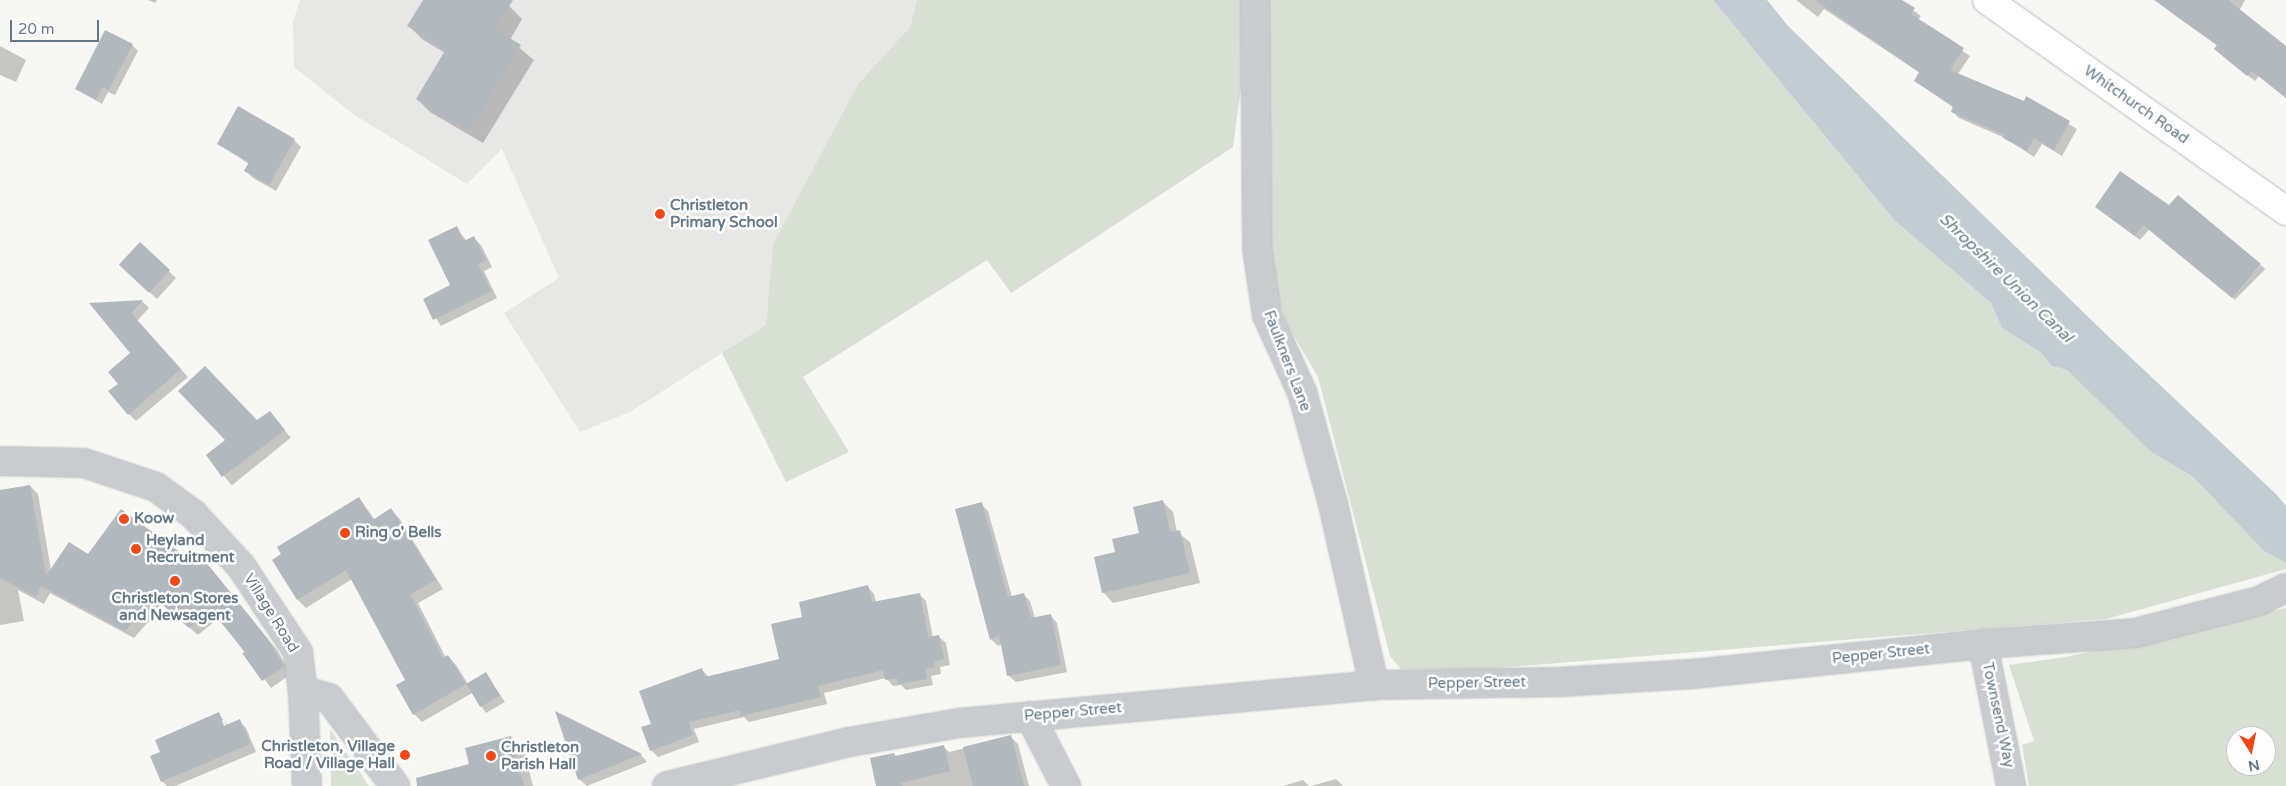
<!DOCTYPE html>
<html>
<head>
<meta charset="utf-8">
<style>
	body { margin:0 }
	#map { position:relative; width:2286px; height:786px; overflow:hidden; background:#f7f7f3; font-family:"Varela Round",sans-serif }
	div>[style] { position:absolute }
	[style*='--x'] { left:calc(var(--x)*1px); top:calc(var(--y)*1px); width:calc(var(--w)*1px); rotate:calc(var(--a)*1deg) }
	.built>* { inset:0; background:#e7e8e6 }
	.green>* { inset:0; background:#d8dfd3 }
	.water>* { inset:0; background:#c1cdd2 }
	.shadow>* { inset:0; background:#0003; transform-origin:0 0 }
	.building>* { inset:0; background:#b1b9be; transform-origin:0 0 }
	.roads { filter:drop-shadow(0 0 1px #b8bcbf) drop-shadow(0 0 1px #b8bcbf) }
	.minor>* { height:28px; margin:-14px; padding:0 14px; transform-origin:14px; border-radius:14px; background:#c9cccf }
	.highway>* { height:28px; margin:-14px; padding:0 14px; transform-origin:14px; border-radius:14px; background:#fff }
	.dots>* { width:14px; height:14px; translate:-50% -50%; box-sizing:border-box; border:2px solid #fff; border-radius:50% }
	span { translate:-50% -50%; white-space:nowrap; text-align:center; line-height:1.15; -webkit-text-stroke:5px #fff; paint-order:stroke }
	.street-label { font-size:15px; color:#637787 }
	.poi-label { font-size:15px; color:#637787; font-weight:700 }
	.left { translate:0 -50%; text-align:left }
	.right { translate:-100% -50%; text-align:right }
	.water-label { font-size:16px; color:#5f7a83; font-style:italic }
	.north { position:absolute; left:2226px; top:726px; width:50px; height:50px; box-sizing:border-box; background:#fff; border:1px solid #c1c9cf; border-radius:50%; rotate:169deg; font-size:14px; font-weight:700; line-height:20px; text-align:center; color:#637787 }
	.north::after { content:''; display:block; margin:auto; width:18px; height:22px; background:#f34716; clip-path:polygon(50% 0,100% 100%,50% 72%,0 100%) }
	.scale { position:absolute; left:10px; top:20px; width:89px; height:22px; box-sizing:border-box; border:2px solid #637787; border-top:0; padding-left:6px; font-size:15px; line-height:18px; white-space:nowrap; color:#637787; -webkit-text-stroke:4px #fff; paint-order:stroke }
</style>
</head>
<body>
<div id="map">
	<div class="built">
		<div style="clip-path:polygon(300px 0,917px 0,910px 27px,858px 84px,773px 244px,766px 325px,630px 412px,580px 432px,504px 313px,559px 278px,502px 149px,467px 184px,353px 114px,294px 67px,293px 22px)"></div>
	</div>
	<div class="green">
		<div style="clip-path:polygon(917px 0,1243px 0,1241px 88px,1233px 147px,1011px 293px,987px 260px,803px 377px,849px 452px,786px 482px,722px 353px,766px 325px,773px 244px,858px 84px,910px 27px)"></div>
		<div style="clip-path:polygon(1268px 0,1713px 0,1895px 221px,1991px 303px,2002px 328px,2040px 352px,2052px 366px,2067px 370px,2151px 452px,2192px 476px,2264px 551px,2286px 563px,2286px 569px,2106px 619px,1484px 669px,1401px 669px,1390px 656px,1318px 377px,1287px 324px,1278px 298px,1269px 249px)"></div>
		<div style="clip-path:polygon(evenodd,2286px 608px,2286px 786px,2029px 786px,2022px 745px,2034px 741px,2009px 665px,2066px 657px,2286px 608px,2236px 736px,2266px 736px,2266px 766px,2236px 766px,2236px 736px)"></div>
		<div style="clip-path:polygon(330px 729px,369px 786px,331px 786px)"></div>
	</div>
	<div class="water">
		<div style="clip-path:polygon(1713px 0,1767px 0,1788px 26px,2111px 339px,2277px 495px,2286px 506px,2286px 563px,2264px 551px,2192px 476px,2151px 452px,2067px 370px,2052px 366px,2040px 352px,2002px 328px,1991px 303px,1895px 221px)"></div>
	</div>
	<div class="shadow">
		<div style="clip-path:polygon(148px 0,157px 0,155px 3px)"></div>
		<div style="clip-path:polygon(425px 0,509px 0,509px 6px,522px 19px,510px 40px,534px 60px,483px 143px,430px 112px,417px 99px,445px 53px,422px 39px,409px 26px)"></div>
		<div style="clip-path:polygon(1796px 0,1899px 0,1921px 16px,1918px 20px,1970px 56px,1958px 74px,2024px 103px,2026px 98px,2077px 129px,2062px 156px,2042px 144px,2034px 157px,2005px 138px,1959px 118px,1952px 111px,1954px 108px,1915px 81px,1920px 73px,1824px 9px,1818px 17px)"></div>
		<div style="clip-path:polygon(2172px 0,2245px 0,2239px 11px,2286px 47px,2286px 98px,2259px 76px,2255px 81px,2222px 55px,2218px 46px,2173px 14px,2166px 8px)"></div>
		<div style="clip-path:polygon(132px 45px,138px 51px,115px 95px,108px 92px,102px 104px,76px 89px)"></div>
		<div style="clip-path:polygon(0 46px,26px 60px,16px 82px,0 75px)"></div>
		<div style="clip-path:polygon(294px 140px,301px 147px,276px 191px,253px 178px,246px 171px,249px 164px,218px 144px)"></div>
		<div style="clip-path:polygon(2096px 207px,2169px 207px,2140px 240px)"></div>
		<div style="clip-path:polygon(456px 228px,467px 241px,474px 238px,481px 245px,492px 267px,484px 271px,497px 298px,441px 326px,424px 300px,452px 286px)"></div>
		<div style="clip-path:polygon(140px 244px,176px 278px,157px 299px,128px 272px)"></div>
		<div style="left:2261px;top:265px;width:6px;height:43px;rotate:45deg"></div>
		<div style="clip-path:polygon(142px 301px,149px 308px,137px 321px,188px 377px,136px 421px,129px 414px,120px 384px,132px 353px,91px 304px)"></div>
		<div style="left:270px;top:412px;width:33px;height:76px;rotate:51deg"></div>
		<div style="clip-path:polygon(30px 486px,38px 494px,51px 570px,88px 556px,209px 567px,277px 650px,291px 674px,271px 688px,219px 618px,198px 635px,163px 605px,134px 638px,50px 593px,44px 604px,18px 590px,24px 621px,0 625px,0 492px)"></div>
		<div style="clip-path:polygon(359px 498px,375px 520px,391px 510px,399px 518px,443px 589px,418px 603px,446px 658px,448px 656px,456px 665px,468px 684px,486px 674px,505px 702px,486px 713px,472px 693px,422px 722px,414px 714px,407px 680px,352px 579px,306px 608px,298px 600px,273px 561px)"></div>
		<div style="clip-path:polygon(1163px 502px,1173px 512px,1177px 532px,1190px 542px,1200px 583px,1113px 603px,1103px 592px,1117px 553px,1140px 534px)"></div>
		<div style="clip-path:polygon(981px 504px,988px 511px,1012px 597px,1023px 594px,1030px 601px,1035px 618px,1050px 615px,1057px 623px,1067px 672px,1016px 682px,1008px 675px,1002px 644px,998px 646px,991px 639px)"></div>
		<div style="clip-path:polygon(868px 587px,874px 594px,876px 602px,919px 594px,926px 601px,933px 638px,939px 637px,946px 643px,950px 665px,940px 667px,941px 674px,931px 676px,933px 685px,906px 690px,901px 685px,893px 686px,886px 678px,824px 693px,827px 704px,749px 722px,744px 717px,694px 729px,699px 742px,658px 757px,651px 750px,653px 724px,701px 669px,709px 677px,780px 660px,804px 618px)"></div>
		<div style="clip-path:polygon(557px 713px,641px 755px,647px 762px,587px 786px,579px 779px)"></div>
		<div style="clip-path:polygon(evenodd,219px 714px,228px 726px,239px 721px,246px 728px,256px 752px,175px 786px,167px 786px,162px 781px,162px 753px,219px 714px,221px 720px,224px 720px,228px 731px,226px 732px,221px 720px)"></div>
		<div style="clip-path:polygon(1011px 737px,1018px 744px,1029px 786px,877px 786px,894px 754px,897px 757px,944px 747px,949px 752px)"></div>
		<div style="clip-path:polygon(511px 738px,524px 751px,533px 786px,446px 786px)"></div>
		<div style="clip-path:polygon(1336px 779px,1343px 786px,1311px 786px)"></div>
		<div style="clip-path:polygon(1303px 780px,1309px 786px,1283px 786px)"></div>
	</div>
	<div class="building">
		<div style="clip-path:polygon(423px 0,513px 0,495px 29px,521px 45px,469px 131px,416px 99px,446px 49px,407px 26px)"></div>
		<div style="clip-path:polygon(1815px 0,1902px 0,1915px 8px,1911px 14px,1964px 48px,1950px 70px,2024px 101px,2026px 96px,2070px 121px,2054px 150px,2034px 138px,2027px 151px,2003px 138px,2005px 135px,1951px 112px,1953px 106px,1914px 81px,1919px 72px)"></div>
		<div style="clip-path:polygon(2154px 0,2228px 0,2286px 46px,2286px 98px,2252px 71px,2247px 76px,2214px 49px,2217px 45px)"></div>
		<div style="clip-path:polygon(105px 30px,133px 44px,109px 90px,102px 87px,96px 100px,75px 89px)"></div>
		<div style="clip-path:polygon(238px 106px,295px 139px,269px 185px,244px 171px,249px 162px,217px 144px)"></div>
		<div style="clip-path:polygon(2120px 171px,2169px 205px,2178px 195px,2261px 264px,2232px 298px,2143px 225px,2135px 236px,2095px 207px)"></div>
		<div style="clip-path:polygon(457px 226px,464px 241px,474px 236px,486px 260px,478px 264px,491px 291px,433px 320px,423px 299px,450px 285px,428px 240px)"></div>
		<div style="left:140px;top:242px;width:41px;height:31px;rotate:43deg"></div>
		<div style="clip-path:polygon(143px 300px,131px 313px,181px 369px,128px 415px,108px 391px,118px 384px,108px 372px,130px 353px,89px 303px)"></div>
		<div style="clip-path:polygon(205px 366px,257px 420px,270px 411px,285px 430px,222px 477px,206px 455px,225px 440px,178px 391px)"></div>
		<div style="clip-path:polygon(30px 485px,46px 576px,69px 542px,88px 554px,121px 509px,193px 562px,198px 556px,210px 567px,267px 638px,284px 666px,262px 681px,242px 653px,245px 652px,211px 610px,189px 628px,155px 598px,125px 631px,41px 586px,36px 597px,0 578px,0 490px)"></div>
		<div style="clip-path:polygon(359px 497px,373px 520px,391px 508px,436px 580px,410px 594px,443px 658px,448px 655px,466px 684px,413px 715px,396px 685px,405px 680px,346px 570px,297px 600px,272px 560px,281px 554px,277px 547px)"></div>
		<div style="clip-path:polygon(1163px 500px,1170px 532px,1180px 530px,1190px 573px,1102px 593px,1094px 557px,1115px 552px,1112px 539px,1139px 533px,1133px 507px)"></div>
		<div style="clip-path:polygon(982px 502px,1008px 597px,1024px 593px,1031px 618px,1051px 614px,1061px 665px,1007px 676px,999px 635px,990px 640px,955px 509px)"></div>
		<div style="clip-path:polygon(868px 585px,872px 602px,920px 593px,928px 637px,939px 635px,944px 659px,934px 661px,935px 667px,925px 669px,927px 679px,898px 684px,897px 678px,885px 680px,883px 670px,818px 686px,821px 697px,741px 716px,740px 710px,689px 722px,693px 735px,650px 751px,641px 727px,651px 724px,639px 691px,702px 668px,705px 677px,779px 659px,771px 624px,802px 617px,799px 602px)"></div>
		<div style="left:486px;top:672px;width:27px;height:23px;rotate:59deg"></div>
		<div style="clip-path:polygon(555px 711px,642px 754px,578px 780px)"></div>
		<div style="clip-path:polygon(219px 712px,224px 726px,240px 719px,250px 744px,161px 782px,150px 756px,160px 752px,155px 740px)"></div>
		<div style="clip-path:polygon(1011px 735px,1024px 786px,973px 786px,963px 747px)"></div>
		<div style="clip-path:polygon(511px 736px,524px 786px,417px 786px,416px 778px,469px 764px,465px 748px)"></div>
		<div style="clip-path:polygon(944px 745px,950px 771px,901px 783px,902px 786px,876px 786px,870px 758px,894px 753px,895px 756px)"></div>
	</div>
	<div class="roads">
		<div class="minor">
			<div style="--x:1255;--y:0;--w:248;--a:89.5"></div>
			<div style="--x:1257;--y:248;--w:68;--a:81.5"></div>
			<div style="--x:1267;--y:315;--w:85;--a:65.6"></div>
			<div style="--x:1302;--y:392;--w:116;--a:74.5"></div>
			<div style="--x:1333;--y:504;--w:186;--a:77.2"></div>
			<div style="--x:0;--y:461;--w:84;--a:1.4"></div>
			<div style="--x:84;--y:463;--w:76;--a:18.4"></div>
			<div style="--x:156;--y:487;--w:46;--a:36.1"></div>
			<div style="--x:193;--y:514;--w:71;--a:47.3"></div>
			<div style="--x:241;--y:566;--w:103;--a:56.5"></div>
			<div style="--x:298;--y:652;--w:39;--a:83"></div>
			<div style="--x:303;--y:691;--w:95;--a:87.6"></div>
			<div style="--x:1983;--y:644;--w:145;--a:78.8"></div>
			<div style="--x:303;--y:691;--w:27;--a:15"></div>
			<div style="--x:329;--y:698;--w:110;--a:53.1"></div>
			<div style="--x:1030;--y:716;--w:79;--a:62.8"></div>
			<div style="--x:667;--y:786;--w:187;--a:-13.6"></div>
			<div style="--x:849;--y:742;--w:112;--a:-9.8"></div>
			<div style="--x:959;--y:723;--w:417;--a:-5.2"></div>
			<div style="--x:1374;--y:685;--w:185;--a:-0.9"></div>
			<div style="--x:1559;--y:682;--w:134;--a:-3.4"></div>
			<div style="--x:1693;--y:674;--w:292;--a:-5.9"></div>
			<div style="--x:1983;--y:644;--w:152;--a:-4.1"></div>
			<div style="--x:2135;--y:633;--w:128;--a:-14.5"></div>
			<div style="--x:2259;--y:601;--w:30;--a:-26"></div>
		</div>
		<div class="highway">
			<div style="--x:1987;--y:0;--w:366;--a:35.2"></div>
		</div>
	</div>
	<div class="dots">
		<div style="left:660px;top:214px;background:#f34716"></div>
		<div style="left:124px;top:519px;background:#f34716"></div>
		<div style="left:345px;top:533px;background:#f34716"></div>
		<div style="left:136px;top:549px;background:#f34716"></div>
		<div style="left:175px;top:581px;background:#f34716"></div>
		<div style="left:405px;top:755px;background:#f34716"></div>
		<div style="left:491px;top:756px;background:#f34716"></div>
	</div>
	<div class="street-label">
		<span style="left:2136px;top:105px;rotate:35deg">Whitchurch Road</span>
		<span style="left:1287px;top:361px;rotate:69deg">Faulkners Lane</span>
		<span style="left:271px;top:613px;rotate:58deg">Village Road</span>
		<span style="left:1881px;top:654px;rotate:-6deg">Pepper Street</span>
		<span style="left:1477px;top:683px;rotate:-1deg">Pepper Street</span>
		<span style="left:1073px;top:712px;rotate:-5deg">Pepper Street</span>
		<span style="left:1998px;top:715px;rotate:78deg">Townsend Way</span>
	</div>
	<div class="poi-label">
		<span class="left" style="left:670px;top:214px">Christleton<br>Primary School</span>
		<span class="left" style="left:134px;top:519px">Koow</span>
		<span class="left" style="left:355px;top:533px">Ring o' Bells</span>
		<span class="left" style="left:146px;top:549px">Heyland<br>Recruitment</span>
		<span style="left:175px;top:607px">Christleton Stores<br>and Newsagent</span>
		<span class="right" style="left:395px;top:755px">Christleton, Village<br>Road / Village Hall</span>
		<span class="left" style="left:501px;top:756px">Christleton<br>Parish Hall</span>
	</div>
	<div class="water-label">
		<span style="left:2006px;top:278px;rotate:44deg">Shropshire Union Canal</span>
	</div>
	<div class="north">N</div>
	<div class="scale">20 m</div>
</div>
</body>
</html>
